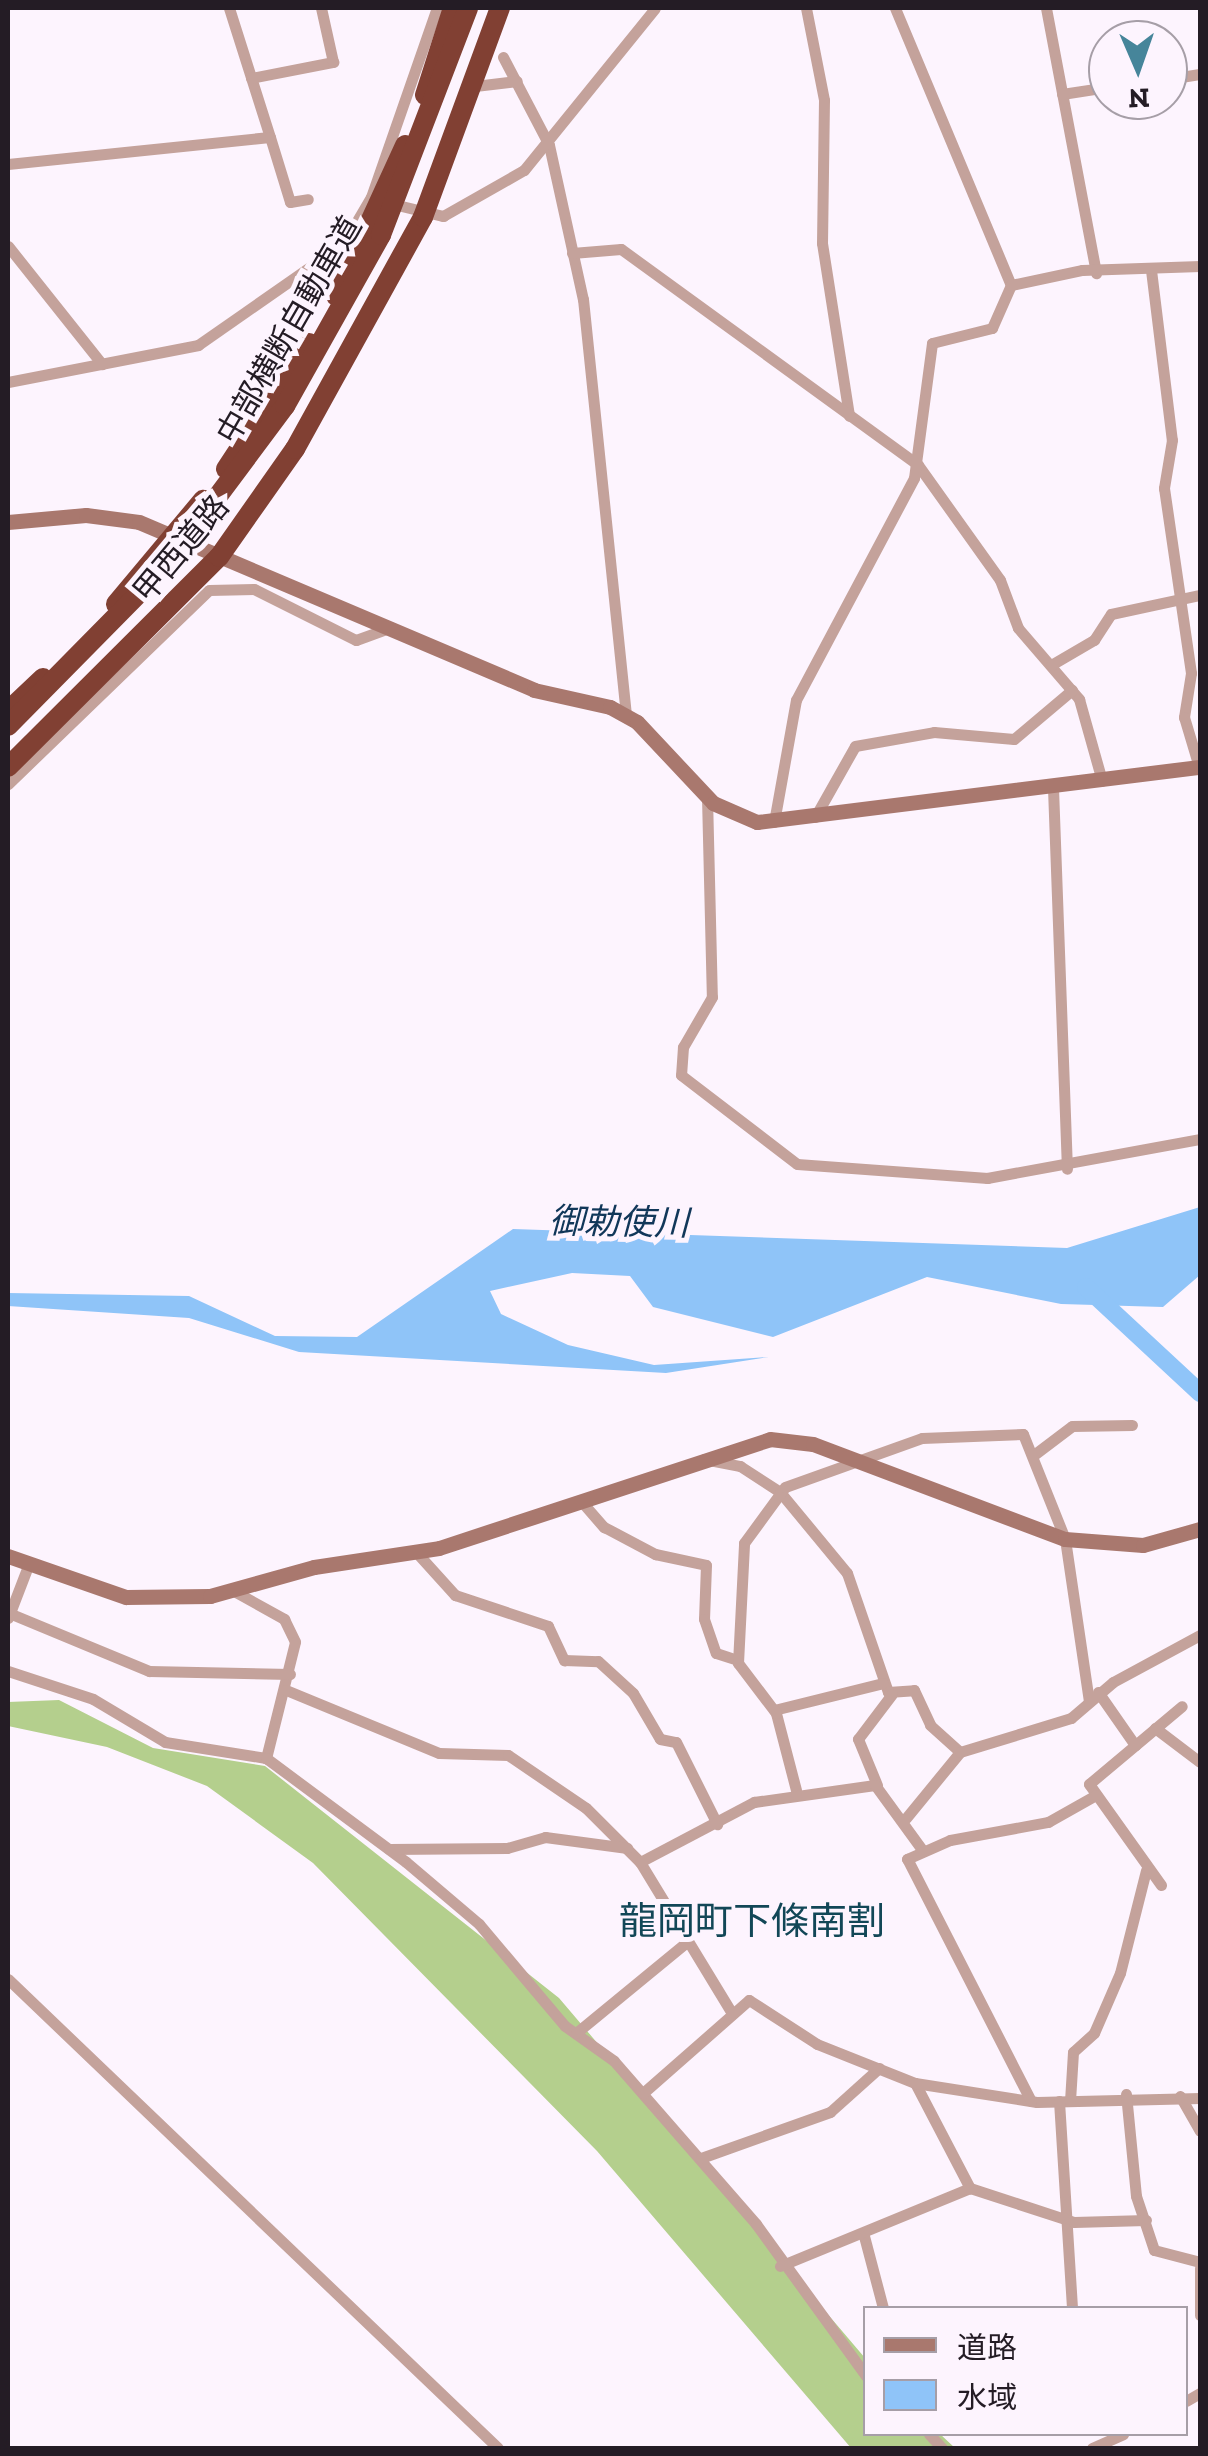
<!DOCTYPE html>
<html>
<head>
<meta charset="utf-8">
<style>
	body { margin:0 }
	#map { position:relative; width:1208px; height:2456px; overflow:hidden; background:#fdf4fe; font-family:"Zilla Slab","Noto Sans JP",serif }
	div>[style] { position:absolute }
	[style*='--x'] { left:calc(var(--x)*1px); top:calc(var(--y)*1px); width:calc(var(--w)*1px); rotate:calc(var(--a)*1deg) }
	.forest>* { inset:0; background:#b4cf8d }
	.water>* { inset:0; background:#8fc4f8 }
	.river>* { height:18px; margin:-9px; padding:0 9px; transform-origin:9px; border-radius:9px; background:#8fc4f8 }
	.street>* { height:11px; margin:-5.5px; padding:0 5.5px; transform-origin:5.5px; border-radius:5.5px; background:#c4a29b }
	.secondary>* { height:15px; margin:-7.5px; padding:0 7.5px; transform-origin:7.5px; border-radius:7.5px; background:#a9786e }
	.highway>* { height:20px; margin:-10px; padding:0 10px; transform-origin:10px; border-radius:10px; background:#814033 }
	.highway-bridge>* { height:20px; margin:-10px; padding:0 10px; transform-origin:10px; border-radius:10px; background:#814033 }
	span { translate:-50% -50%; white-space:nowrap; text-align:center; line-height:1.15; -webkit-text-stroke:10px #fdf4fe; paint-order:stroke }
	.street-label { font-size:32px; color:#241c25 }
	.water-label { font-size:35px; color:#113759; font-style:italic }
	.quarter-label { font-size:38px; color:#124757 }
	.frame { position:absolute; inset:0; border:10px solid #241c25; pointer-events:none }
	.legend { position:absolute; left:863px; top:2306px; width:325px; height:130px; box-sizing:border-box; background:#fdf4fe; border:2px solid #a69ea7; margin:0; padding:12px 18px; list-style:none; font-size:30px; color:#241c25 }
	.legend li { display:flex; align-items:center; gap:20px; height:50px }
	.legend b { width:50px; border:2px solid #a69ea7 }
	.north { position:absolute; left:1088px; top:20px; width:100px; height:100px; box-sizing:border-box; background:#fdf4fe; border:2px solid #a69ea7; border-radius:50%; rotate:178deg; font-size:28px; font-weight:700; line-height:40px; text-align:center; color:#241c25 }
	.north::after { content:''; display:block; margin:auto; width:35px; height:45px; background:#46859a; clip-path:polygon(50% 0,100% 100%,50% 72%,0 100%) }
</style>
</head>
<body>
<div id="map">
	<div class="forest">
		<div style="clip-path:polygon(59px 1700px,153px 1748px,265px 1766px,559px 1998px,865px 2358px,866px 2434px,940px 2434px,955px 2448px,851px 2448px,597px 2151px,313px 1863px,207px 1786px,107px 1747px,8px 1726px,8px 1702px)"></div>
	</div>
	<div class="water">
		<div style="clip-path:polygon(1200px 1207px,1200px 1275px,1163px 1307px,1061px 1304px,927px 1277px,773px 1337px,653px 1307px,630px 1276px,572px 1273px,490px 1291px,501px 1314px,568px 1345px,654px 1365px,769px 1357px,666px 1373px,299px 1352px,189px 1318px,8px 1306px,8px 1293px,189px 1296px,275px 1336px,357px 1337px,513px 1229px,1067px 1248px)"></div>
	</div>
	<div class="river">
		<div style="--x:1086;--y:1287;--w:156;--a:42.9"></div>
	</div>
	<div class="street">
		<div style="--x:229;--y:8;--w:135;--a:72.4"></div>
		<div style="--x:806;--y:8;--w:94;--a:78.9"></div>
		<div style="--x:824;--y:100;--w:143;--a:90.8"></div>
		<div style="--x:822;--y:243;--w:175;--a:81.1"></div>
		<div style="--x:895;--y:8;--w:300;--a:67.3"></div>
		<div style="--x:1046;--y:8;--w:270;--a:79.3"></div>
		<div style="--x:503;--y:57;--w:99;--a:62.4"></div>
		<div style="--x:549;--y:145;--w:158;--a:77.6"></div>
		<div style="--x:583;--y:299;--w:418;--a:84.1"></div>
		<div style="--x:251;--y:78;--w:84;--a:-11"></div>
		<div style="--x:333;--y:62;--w:55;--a:-102.5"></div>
		<div style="--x:1168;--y:79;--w:32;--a:-9"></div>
		<div style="--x:475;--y:86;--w:42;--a:-6.8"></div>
		<div style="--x:1062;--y:94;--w:47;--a:-8.7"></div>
		<div style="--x:8;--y:164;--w:263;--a:-5.9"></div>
		<div style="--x:270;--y:137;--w:68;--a:72.9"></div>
		<div style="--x:290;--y:202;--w:18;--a:-9"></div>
		<div style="--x:389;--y:203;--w:56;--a:13.5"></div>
		<div style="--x:443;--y:216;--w:93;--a:-29.6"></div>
		<div style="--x:524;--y:170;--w:208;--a:-51"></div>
		<div style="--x:8;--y:246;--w:151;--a:51.5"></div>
		<div style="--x:572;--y:253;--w:49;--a:-4.7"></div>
		<div style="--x:621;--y:249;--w:367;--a:36"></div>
		<div style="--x:918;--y:465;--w:141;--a:54.5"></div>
		<div style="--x:1000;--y:580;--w:51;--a:69.4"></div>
		<div style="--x:1018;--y:628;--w:94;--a:49.3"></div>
		<div style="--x:1079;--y:699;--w:85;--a:74.3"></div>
		<div style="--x:1151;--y:270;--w:171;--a:83"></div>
		<div style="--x:1172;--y:440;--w:49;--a:99.5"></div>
		<div style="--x:1164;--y:488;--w:187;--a:81.7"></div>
		<div style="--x:1191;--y:673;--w:45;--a:99"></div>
		<div style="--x:1184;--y:717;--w:52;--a:73.3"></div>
		<div style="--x:8;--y:382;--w:194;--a:-11"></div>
		<div style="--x:198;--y:345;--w:178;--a:-34.9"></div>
		<div style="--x:344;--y:243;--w:53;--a:-59.6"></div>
		<div style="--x:371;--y:197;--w:200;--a:-70.8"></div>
		<div style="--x:1051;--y:665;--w:50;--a:-30.2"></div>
		<div style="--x:1094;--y:640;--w:31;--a:-57"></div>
		<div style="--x:1111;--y:614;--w:91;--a:-12.1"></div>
		<div style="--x:8;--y:784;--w:279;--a:-44"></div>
		<div style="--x:209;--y:590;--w:45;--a:-1.3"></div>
		<div style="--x:254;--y:589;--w:114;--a:26.6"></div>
		<div style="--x:356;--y:640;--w:37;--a:-20"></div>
		<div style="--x:1053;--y:788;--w:381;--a:87.9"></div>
		<div style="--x:707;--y:797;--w:200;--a:88.6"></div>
		<div style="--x:712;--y:997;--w:58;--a:120.1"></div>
		<div style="--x:683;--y:1047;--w:28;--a:94"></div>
		<div style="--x:681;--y:1075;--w:146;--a:37.5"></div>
		<div style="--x:797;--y:1164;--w:191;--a:4.2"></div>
		<div style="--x:987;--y:1178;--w:217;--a:-10.4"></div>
		<div style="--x:815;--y:817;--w:81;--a:-60.6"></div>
		<div style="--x:855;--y:746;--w:80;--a:-10"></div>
		<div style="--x:934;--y:732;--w:80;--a:5"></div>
		<div style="--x:1014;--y:739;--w:76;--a:-40.2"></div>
		<div style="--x:774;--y:822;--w:124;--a:-79.8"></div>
		<div style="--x:796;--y:700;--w:251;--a:-62"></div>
		<div style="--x:914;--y:478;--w:136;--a:-82.4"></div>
		<div style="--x:932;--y:343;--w:62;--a:-14"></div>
		<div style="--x:992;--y:328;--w:47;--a:-66.2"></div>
		<div style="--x:1011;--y:285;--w:73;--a:-11.9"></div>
		<div style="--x:1082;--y:270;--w:118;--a:-1.9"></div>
		<div style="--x:1035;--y:1454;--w:46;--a:-37.1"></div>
		<div style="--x:1072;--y:1426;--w:60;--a:-1"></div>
		<div style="--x:704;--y:1459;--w:37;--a:11"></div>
		<div style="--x:740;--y:1466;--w:48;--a:33"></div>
		<div style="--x:780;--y:1492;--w:105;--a:50.4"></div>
		<div style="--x:847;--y:1573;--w:126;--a:71"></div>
		<div style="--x:888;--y:1692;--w:26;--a:-4"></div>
		<div style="--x:914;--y:1690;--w:38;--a:65"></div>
		<div style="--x:930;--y:1725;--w:40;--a:42"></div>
		<div style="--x:581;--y:1501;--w:35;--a:49"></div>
		<div style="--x:604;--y:1527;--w:58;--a:27.9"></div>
		<div style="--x:655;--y:1554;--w:52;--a:12.2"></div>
		<div style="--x:706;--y:1565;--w:54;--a:92.1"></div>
		<div style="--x:704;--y:1619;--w:36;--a:71"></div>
		<div style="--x:716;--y:1653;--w:23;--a:18"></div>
		<div style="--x:417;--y:1553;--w:57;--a:47.9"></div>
		<div style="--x:455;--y:1595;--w:98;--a:18.4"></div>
		<div style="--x:548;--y:1626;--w:38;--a:65"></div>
		<div style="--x:564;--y:1660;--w:34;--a:2"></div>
		<div style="--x:598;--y:1661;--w:47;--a:42.4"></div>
		<div style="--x:633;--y:1693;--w:53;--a:59.6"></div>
		<div style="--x:660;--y:1739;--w:16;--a:11"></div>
		<div style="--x:676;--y:1742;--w:92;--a:63.4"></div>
		<div style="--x:232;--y:1590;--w:60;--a:29.1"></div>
		<div style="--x:284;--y:1619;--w:25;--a:64"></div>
		<div style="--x:295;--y:1642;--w:120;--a:104"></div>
		<div style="--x:9;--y:1613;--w:152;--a:22.5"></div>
		<div style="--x:149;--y:1671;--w:141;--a:1.2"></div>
		<div style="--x:8;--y:1618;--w:56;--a:-69"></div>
		<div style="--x:8;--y:1671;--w:89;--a:18.2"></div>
		<div style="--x:93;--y:1699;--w:84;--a:30.8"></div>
		<div style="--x:165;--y:1742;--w:102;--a:9"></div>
		<div style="--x:266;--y:1758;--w:174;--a:36.6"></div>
		<div style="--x:406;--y:1862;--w:96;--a:40.3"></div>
		<div style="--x:479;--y:1924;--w:133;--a:49.9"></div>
		<div style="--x:565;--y:2026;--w:60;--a:35.5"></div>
		<div style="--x:614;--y:2061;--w:216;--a:48.9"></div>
		<div style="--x:756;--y:2224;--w:188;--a:54.1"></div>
		<div style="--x:286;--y:1690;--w:165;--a:22.4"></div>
		<div style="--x:439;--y:1753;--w:69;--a:1.7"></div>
		<div style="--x:508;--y:1755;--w:94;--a:34.2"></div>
		<div style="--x:586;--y:1808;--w:76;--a:45"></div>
		<div style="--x:640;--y:1862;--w:173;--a:58.7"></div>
		<div style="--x:1098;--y:1692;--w:65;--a:55.1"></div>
		<div style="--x:774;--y:1710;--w:112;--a:-13.9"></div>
		<div style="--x:1155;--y:1728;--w:56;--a:37.1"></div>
		<div style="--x:877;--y:1785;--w:50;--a:-112.4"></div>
		<div style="--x:858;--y:1739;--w:56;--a:-52.9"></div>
		<div style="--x:796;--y:1790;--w:80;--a:-104.6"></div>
		<div style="--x:776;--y:1713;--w:63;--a:-127.2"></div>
		<div style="--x:738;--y:1663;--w:120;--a:-87.1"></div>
		<div style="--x:744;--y:1543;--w:69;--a:-53.8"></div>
		<div style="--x:785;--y:1487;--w:145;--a:-19.7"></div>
		<div style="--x:922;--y:1438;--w:101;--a:-2.3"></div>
		<div style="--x:1023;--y:1434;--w:113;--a:68.2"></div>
		<div style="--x:1065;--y:1539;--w:164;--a:81.6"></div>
		<div style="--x:906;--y:1818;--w:85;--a:-50.7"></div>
		<div style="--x:960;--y:1752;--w:116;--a:-17"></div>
		<div style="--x:1071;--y:1718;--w:55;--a:-40.6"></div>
		<div style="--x:1113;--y:1682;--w:99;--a:-28.4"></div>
		<div style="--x:389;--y:1849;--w:118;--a:-0.5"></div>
		<div style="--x:507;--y:1848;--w:40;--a:-16"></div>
		<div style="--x:545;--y:1837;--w:83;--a:7.6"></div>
		<div style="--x:640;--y:1862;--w:129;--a:-27.8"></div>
		<div style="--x:754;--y:1802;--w:122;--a:-8"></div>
		<div style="--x:875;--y:1785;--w:82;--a:54"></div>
		<div style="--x:1161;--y:1885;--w:124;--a:-125.5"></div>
		<div style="--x:1089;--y:1784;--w:121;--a:-40"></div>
		<div style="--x:8;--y:1979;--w:678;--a:43.75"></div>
		<div style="--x:576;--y:2033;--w:139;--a:-39.4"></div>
		<div style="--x:915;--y:2083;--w:119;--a:62.4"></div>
		<div style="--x:643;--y:2093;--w:141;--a:-41.3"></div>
		<div style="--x:749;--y:2000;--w:81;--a:32.9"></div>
		<div style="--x:817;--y:2044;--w:105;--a:21.7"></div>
		<div style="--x:915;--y:2083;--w:123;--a:8.9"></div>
		<div style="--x:1037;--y:2102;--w:163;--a:-1.4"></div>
		<div style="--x:1126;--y:2094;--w:102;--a:84.4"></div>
		<div style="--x:1136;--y:2196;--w:57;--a:71.6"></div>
		<div style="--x:1154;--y:2250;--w:48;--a:14.6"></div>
		<div style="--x:1180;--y:2096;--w:40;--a:60.3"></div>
		<div style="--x:1031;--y:2101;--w:272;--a:-117.1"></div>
		<div style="--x:907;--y:1859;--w:47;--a:-23.8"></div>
		<div style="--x:950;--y:1840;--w:100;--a:-10.4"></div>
		<div style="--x:1048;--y:1822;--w:55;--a:-29.4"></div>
		<div style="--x:1059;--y:2101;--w:207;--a:86.4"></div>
		<div style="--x:1070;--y:2101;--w:49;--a:-86.5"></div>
		<div style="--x:1073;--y:2052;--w:28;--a:-42"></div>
		<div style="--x:1094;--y:2033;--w:65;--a:-66.6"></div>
		<div style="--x:1120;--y:1973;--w:106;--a:-75.8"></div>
		<div style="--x:701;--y:2158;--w:137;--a:-19.6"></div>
		<div style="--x:830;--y:2112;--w:66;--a:-41.9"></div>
		<div style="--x:864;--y:2236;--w:74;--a:75.2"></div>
		<div style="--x:780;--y:2266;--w:205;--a:-22.3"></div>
		<div style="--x:970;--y:2188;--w:109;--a:18.1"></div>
		<div style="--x:1074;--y:2222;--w:72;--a:-1.6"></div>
		<div style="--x:1200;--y:2268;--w:47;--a:90"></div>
		<div style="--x:1186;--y:2401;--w:16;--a:-30"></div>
		<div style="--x:929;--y:2434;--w:19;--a:47"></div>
		<div style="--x:1092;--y:2448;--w:34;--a:-24"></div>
	</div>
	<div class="secondary">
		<div style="--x:8;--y:522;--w:78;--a:-5.1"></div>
		<div style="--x:86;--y:515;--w:53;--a:7.5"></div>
		<div style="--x:139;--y:522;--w:429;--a:23"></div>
		<div style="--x:534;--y:690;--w:78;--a:12.6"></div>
		<div style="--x:610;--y:707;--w:31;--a:29"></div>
		<div style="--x:637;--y:722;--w:111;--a:46.8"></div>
		<div style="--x:713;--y:803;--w:48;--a:23.4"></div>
		<div style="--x:757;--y:822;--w:446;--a:-7.1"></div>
		<div style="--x:8;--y:1556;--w:125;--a:19.2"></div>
		<div style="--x:126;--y:1597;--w:84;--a:-0.7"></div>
		<div style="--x:210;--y:1596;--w:108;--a:-15.6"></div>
		<div style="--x:314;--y:1567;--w:126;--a:-8.6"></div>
		<div style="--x:439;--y:1548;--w:348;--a:-18.2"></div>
		<div style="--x:770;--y:1439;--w:43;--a:6.6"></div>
		<div style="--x:813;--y:1444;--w:269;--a:20.7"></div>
		<div style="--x:1065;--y:1539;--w:78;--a:4.4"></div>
		<div style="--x:1143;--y:1545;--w:59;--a:-15.7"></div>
	</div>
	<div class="highway">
		<div style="--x:425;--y:95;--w:91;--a:-72.2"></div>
		<div style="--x:336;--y:296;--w:166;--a:-65.4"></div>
		<div style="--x:226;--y:469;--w:151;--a:-56.6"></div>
		<div style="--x:116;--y:604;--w:136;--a:-50.1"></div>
		<div style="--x:8;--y:711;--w:48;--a:-43.3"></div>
		<div style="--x:8;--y:767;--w:298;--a:-44.9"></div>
		<div style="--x:219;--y:557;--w:132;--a:-54.9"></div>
		<div style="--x:295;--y:449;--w:265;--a:-61.1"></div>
		<div style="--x:423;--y:217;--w:223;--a:-69.8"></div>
	</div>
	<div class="highway-bridge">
		<div style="--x:8;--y:726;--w:223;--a:-45.4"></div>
		<div style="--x:165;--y:567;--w:201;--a:-53.3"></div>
		<div style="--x:285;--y:406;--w:196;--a:-60.7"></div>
		<div style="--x:381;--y:235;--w:243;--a:-69"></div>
	</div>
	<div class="street-label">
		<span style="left:289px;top:330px;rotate:-60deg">中部横断自動車道</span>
		<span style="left:181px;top:549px;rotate:-50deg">甲西道路</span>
	</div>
	<div class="water-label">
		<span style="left:619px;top:1222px;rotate:1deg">御勅使川</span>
	</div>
	<div class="quarter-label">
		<span style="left:752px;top:1922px">龍岡町下條南割</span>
	</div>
	<div class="frame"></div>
	<ul class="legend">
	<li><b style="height:12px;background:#a9786e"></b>道路</li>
	<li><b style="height:28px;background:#8fc4f8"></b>水域</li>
	</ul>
	<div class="north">N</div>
</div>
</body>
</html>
